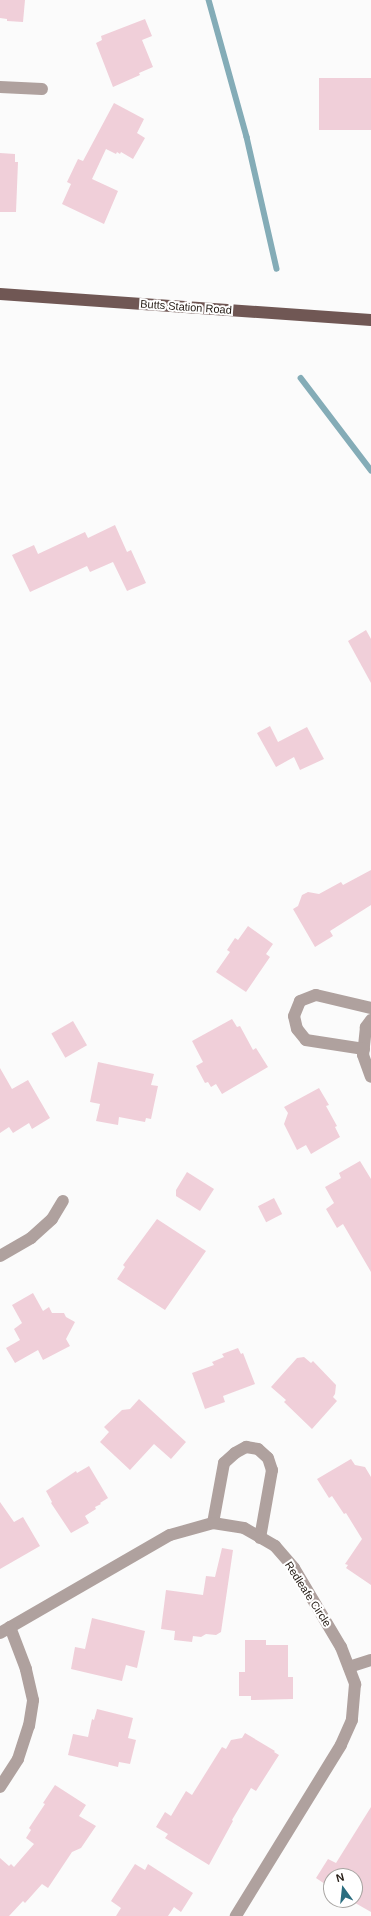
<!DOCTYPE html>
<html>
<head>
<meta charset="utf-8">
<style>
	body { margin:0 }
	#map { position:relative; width:371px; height:1916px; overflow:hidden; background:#fbfbfb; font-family:Arial,sans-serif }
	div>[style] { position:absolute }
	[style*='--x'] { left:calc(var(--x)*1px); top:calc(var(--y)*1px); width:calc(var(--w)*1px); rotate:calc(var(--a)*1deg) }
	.stream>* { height:5.5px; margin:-2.75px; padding:0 2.75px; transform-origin:2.75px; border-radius:2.75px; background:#84acb7 }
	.building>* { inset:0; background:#f0cfd9; transform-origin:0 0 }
	.minor>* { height:12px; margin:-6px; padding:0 6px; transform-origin:6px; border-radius:6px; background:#afa19e }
	.major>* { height:12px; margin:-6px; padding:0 6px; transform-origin:6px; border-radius:6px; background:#705754 }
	span { translate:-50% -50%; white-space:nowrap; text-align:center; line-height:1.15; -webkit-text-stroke:4px #fff; paint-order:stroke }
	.street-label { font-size:11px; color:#241b14 }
	.north { position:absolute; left:323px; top:1868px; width:40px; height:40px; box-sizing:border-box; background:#fff; border:1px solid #a7a4a1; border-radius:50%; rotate:345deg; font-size:11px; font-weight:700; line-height:16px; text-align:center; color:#241b14 }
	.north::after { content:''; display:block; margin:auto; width:14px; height:18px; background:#2b6d7f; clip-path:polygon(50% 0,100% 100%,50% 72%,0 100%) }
</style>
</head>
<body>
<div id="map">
	<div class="stream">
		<div style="--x:209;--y:0;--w:142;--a:74.5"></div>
		<div style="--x:247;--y:137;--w:135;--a:77.2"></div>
		<div style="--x:301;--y:378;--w:116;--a:52.7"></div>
	</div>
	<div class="building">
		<div style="clip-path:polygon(0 0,25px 0,23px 22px,7px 21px,7px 19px,0 18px)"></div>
		<div style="clip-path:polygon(145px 19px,152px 36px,142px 40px,153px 67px,139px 73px,140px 75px,113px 87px,96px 43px,102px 40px,101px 36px)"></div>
		<div style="left:371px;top:78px;width:52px;height:52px;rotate:90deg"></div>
		<div style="clip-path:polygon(114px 103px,144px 119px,137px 133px,145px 138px,133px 159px,121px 152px,120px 154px,117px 152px,116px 154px,106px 149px,92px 179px,118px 191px,104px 224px,62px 204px,71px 184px,67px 182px,78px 159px,83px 161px)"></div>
		<div style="clip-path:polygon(0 153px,15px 154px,15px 162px,18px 162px,16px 212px,0 212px)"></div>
		<div style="clip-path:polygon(115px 525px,127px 552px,131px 550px,146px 583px,127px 591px,113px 562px,90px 572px,87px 566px,30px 592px,12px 555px,34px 545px,38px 554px,85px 532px,88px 538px)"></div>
		<div style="clip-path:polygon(366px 630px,371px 639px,371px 683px,348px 641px)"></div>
		<div style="clip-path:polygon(270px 726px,278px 742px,307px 727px,324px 759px,300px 770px,294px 757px,276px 767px,257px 733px)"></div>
		<div style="clip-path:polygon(371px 870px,371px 905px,330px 931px,333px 936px,315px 947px,293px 909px,298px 906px,302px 895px,308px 892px,319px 894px,341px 882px,343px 885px)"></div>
		<div style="clip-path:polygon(248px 926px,273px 944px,266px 954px,270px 957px,246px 992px,216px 972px,230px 952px,227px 950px,235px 938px,238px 940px)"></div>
		<div style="clip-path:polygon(232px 1019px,237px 1027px,240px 1026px,253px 1050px,256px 1048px,268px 1067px,222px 1094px,216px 1084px,211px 1087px,208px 1082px,205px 1083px,196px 1066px,203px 1062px,192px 1041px)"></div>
		<div style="left:73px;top:1021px;width:28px;height:25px;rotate:60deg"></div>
		<div style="clip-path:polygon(98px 1062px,154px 1074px,151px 1085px,158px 1086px,151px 1119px,146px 1118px,145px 1122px,119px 1117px,118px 1125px,96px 1121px,100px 1104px,90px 1102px)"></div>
		<div style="clip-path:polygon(0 1068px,12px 1089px,28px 1080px,50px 1118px,32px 1129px,29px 1123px,13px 1133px,9px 1127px,0 1133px)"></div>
		<div style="clip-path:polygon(319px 1088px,329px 1105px,326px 1106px,337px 1126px,335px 1127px,340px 1137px,311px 1154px,306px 1145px,297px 1150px,284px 1124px,288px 1113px,284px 1107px)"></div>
		<div style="clip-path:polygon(360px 1161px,371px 1179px,371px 1272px,343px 1224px,337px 1228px,326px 1209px,334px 1203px,325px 1187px,341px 1178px,339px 1173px)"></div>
		<div style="clip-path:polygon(187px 1172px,214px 1189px,200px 1211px,176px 1196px,176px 1190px)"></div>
		<div style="left:274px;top:1198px;width:18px;height:18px;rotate:63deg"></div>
		<div style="clip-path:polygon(157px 1219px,206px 1251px,165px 1310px,117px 1279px,125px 1267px,123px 1265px)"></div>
		<div style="clip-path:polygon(33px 1293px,43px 1311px,49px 1307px,52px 1313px,64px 1313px,66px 1317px,75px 1322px,66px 1339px,70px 1346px,43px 1360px,38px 1350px,15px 1363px,6px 1348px,20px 1340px,14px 1329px,22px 1323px,12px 1305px)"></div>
		<div style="clip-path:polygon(238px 1348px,241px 1354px,243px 1353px,255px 1384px,223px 1396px,225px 1402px,205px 1409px,192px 1373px,214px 1365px,212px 1362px,224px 1357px,222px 1354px)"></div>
		<div style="clip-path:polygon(304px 1357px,311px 1363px,313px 1361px,336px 1385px,335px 1394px,333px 1397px,337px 1401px,312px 1429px,284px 1402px,286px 1400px,271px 1387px,297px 1358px)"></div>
		<div style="clip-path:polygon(139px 1399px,186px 1442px,171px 1459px,154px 1444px,130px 1470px,100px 1442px,109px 1432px,104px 1427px,122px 1410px,130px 1409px)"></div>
		<div style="clip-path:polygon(351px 1459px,355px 1465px,365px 1467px,371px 1477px,371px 1585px,346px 1568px,348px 1565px,345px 1564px,362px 1539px,346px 1513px,344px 1514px,332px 1496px,329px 1498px,317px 1479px)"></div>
		<div style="clip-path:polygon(89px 1466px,108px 1498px,100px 1503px,101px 1504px,95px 1507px,96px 1509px,85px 1516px,89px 1523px,71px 1533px,51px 1503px,52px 1502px,46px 1491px,76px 1471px,77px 1473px)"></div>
		<div style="clip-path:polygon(0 1502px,14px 1522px,23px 1517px,40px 1546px,0 1569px)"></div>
		<div style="clip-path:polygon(222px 1548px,233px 1550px,221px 1632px,216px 1635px,206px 1634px,201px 1637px,193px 1636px,192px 1642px,174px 1640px,175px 1631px,161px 1629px,166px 1590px,203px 1595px,206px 1576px,215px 1577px)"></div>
		<div style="clip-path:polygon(92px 1618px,145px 1631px,137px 1668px,126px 1665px,122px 1681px,71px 1669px,75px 1647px,85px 1649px)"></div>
		<div style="clip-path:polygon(245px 1640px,266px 1640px,266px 1645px,288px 1645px,288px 1677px,293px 1677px,293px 1699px,251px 1700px,251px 1696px,239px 1696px,239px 1672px,245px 1672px)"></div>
		<div style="clip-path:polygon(97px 1709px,133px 1718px,128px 1738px,136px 1740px,130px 1764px,119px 1762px,118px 1767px,68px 1755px,73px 1734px,88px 1737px,92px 1719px,94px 1720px)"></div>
		<div style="clip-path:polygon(245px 1733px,275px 1751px,274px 1752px,279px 1755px,256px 1791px,251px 1788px,232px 1820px,233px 1821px,209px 1865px,165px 1838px,168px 1834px,156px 1827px,165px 1812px,171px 1816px,186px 1791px,192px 1795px,222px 1747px,226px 1749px,231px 1740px,242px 1738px)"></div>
		<div style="clip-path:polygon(55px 1785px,86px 1805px,79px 1816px,96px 1826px,81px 1848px,72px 1852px,48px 1888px,42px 1884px,25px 1903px,23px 1901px,9px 1916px,0 1916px,0 1858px,9px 1866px,11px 1864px,14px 1867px,34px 1844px,26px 1838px,31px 1830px,29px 1828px,45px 1804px,43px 1803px)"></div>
		<div style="clip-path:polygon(371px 1807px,371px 1912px,350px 1900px,355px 1900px,355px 1876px,331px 1876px,331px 1888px,316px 1878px,328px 1859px,336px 1863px)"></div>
		<div style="clip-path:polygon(135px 1864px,145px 1870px,148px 1864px,193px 1893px,181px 1912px,174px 1907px,168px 1916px,116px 1916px,121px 1908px,111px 1901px)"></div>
	</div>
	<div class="minor">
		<div style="--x:0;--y:87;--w:42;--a:2.7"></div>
		<div style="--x:371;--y:1020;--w:9;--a:126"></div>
		<div style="--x:366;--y:1027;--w:28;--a:96"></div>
		<div style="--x:363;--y:1055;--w:23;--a:70"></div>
		<div style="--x:364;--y:1049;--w:59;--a:-171.2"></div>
		<div style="--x:306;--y:1040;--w:14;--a:-129"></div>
		<div style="--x:297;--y:1029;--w:13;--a:-103"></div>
		<div style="--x:294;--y:1016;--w:16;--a:-68"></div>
		<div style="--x:300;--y:1001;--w:17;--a:-21"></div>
		<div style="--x:316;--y:995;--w:57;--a:13.3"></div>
		<div style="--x:0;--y:1256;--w:36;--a:-30"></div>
		<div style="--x:31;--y:1238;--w:28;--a:-42"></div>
		<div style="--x:52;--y:1219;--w:21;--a:-59"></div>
		<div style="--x:213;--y:1523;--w:61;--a:-79.6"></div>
		<div style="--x:224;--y:1463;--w:15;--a:-42"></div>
		<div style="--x:235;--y:1453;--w:13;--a:-29"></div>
		<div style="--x:246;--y:1447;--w:12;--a:9"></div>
		<div style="--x:258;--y:1449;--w:13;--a:42"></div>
		<div style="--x:268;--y:1458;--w:13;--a:72"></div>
		<div style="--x:272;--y:1470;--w:69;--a:100"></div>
		<div style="--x:0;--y:1633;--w:196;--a:-30"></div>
		<div style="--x:170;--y:1535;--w:45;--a:-15.6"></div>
		<div style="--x:213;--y:1523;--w:31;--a:9"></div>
		<div style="--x:244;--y:1528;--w:36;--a:30"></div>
		<div style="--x:275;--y:1546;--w:29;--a:49"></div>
		<div style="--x:294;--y:1568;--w:92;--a:59.3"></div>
		<div style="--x:341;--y:1647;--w:40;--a:69"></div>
		<div style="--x:355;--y:1684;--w:36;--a:95"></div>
		<div style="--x:352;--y:1720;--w:27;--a:114"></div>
		<div style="--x:341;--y:1745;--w:201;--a:121.6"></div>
		<div style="--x:349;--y:1667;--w:23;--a:-18"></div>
		<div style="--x:0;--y:1787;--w:33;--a:-57"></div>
		<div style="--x:18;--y:1759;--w:35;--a:-72"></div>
		<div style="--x:29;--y:1726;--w:26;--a:-81"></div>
		<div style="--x:33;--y:1700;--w:32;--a:-103"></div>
		<div style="--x:26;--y:1669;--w:45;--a:-110.9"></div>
	</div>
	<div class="major">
		<div style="--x:0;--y:294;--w:372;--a:4"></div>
	</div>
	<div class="street-label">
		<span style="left:186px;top:307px;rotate:4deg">Butts Station Road</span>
		<span style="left:308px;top:1594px;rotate:57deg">Redleafe Circle</span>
	</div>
	<div class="north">N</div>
</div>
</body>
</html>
